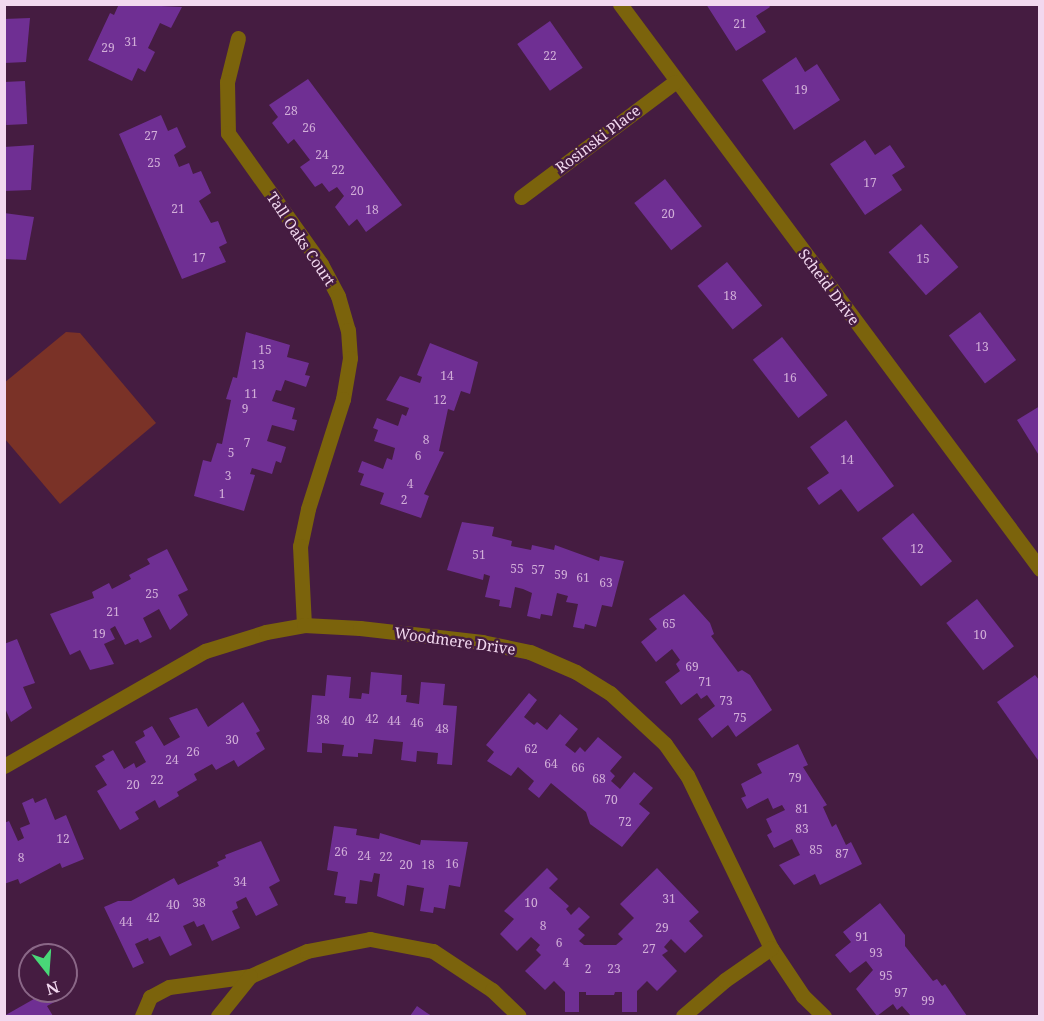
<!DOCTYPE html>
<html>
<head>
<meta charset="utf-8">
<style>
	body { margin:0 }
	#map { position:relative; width:1044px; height:1021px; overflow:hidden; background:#451c41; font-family:"Noto Serif",serif }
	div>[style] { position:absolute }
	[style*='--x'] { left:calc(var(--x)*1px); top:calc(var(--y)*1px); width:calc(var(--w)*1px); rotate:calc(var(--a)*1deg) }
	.green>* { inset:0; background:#7a3227 }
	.building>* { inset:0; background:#6f2f93; transform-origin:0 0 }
	.minor>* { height:15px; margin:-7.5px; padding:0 7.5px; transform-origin:7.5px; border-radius:7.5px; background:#7b630c }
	span { translate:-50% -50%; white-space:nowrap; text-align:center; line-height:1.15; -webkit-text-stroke:5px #451c41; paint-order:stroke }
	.number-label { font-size:12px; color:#d1aed8 }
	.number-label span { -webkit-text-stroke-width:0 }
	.street-label { font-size:15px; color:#f2d8ef }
	.frame { position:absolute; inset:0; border:6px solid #f2d8ef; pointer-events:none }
	.north { position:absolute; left:18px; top:943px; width:60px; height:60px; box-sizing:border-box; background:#451c41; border:2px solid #8a6787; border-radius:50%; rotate:163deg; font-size:16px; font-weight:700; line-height:24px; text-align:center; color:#f2d8ef }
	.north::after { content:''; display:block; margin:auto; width:21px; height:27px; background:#49d778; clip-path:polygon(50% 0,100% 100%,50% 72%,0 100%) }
</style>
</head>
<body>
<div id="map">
	<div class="green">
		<div style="clip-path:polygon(66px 332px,80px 333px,156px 423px,60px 504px,5px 439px,4px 383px)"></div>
	</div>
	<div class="building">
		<div style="clip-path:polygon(119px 4px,182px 7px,171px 28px,160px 23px,148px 48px,155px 52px,145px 72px,138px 68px,132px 81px,88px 60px,110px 13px,114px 15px)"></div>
		<div style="clip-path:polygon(706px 4px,768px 4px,770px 7px,756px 16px,766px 32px,736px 51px)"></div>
		<div style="clip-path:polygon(30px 18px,26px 62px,4px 63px,4px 19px)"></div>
		<div style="left:550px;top:21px;width:57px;height:40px;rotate:55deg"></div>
		<div style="clip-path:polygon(796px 57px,805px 72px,817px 64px,840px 100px,794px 130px,762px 80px)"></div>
		<div style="clip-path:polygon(308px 79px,402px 205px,366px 232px,357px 219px,349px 226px,335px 207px,344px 196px,337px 187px,329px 192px,322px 183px,315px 187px,300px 167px,310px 160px,294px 139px,288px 144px,272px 123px,278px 117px,269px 105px)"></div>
		<div style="left:25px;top:81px;width:43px;height:21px;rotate:87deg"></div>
		<div style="clip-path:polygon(161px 115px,168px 131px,177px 127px,186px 147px,174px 155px,179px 167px,189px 163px,193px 174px,201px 171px,211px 193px,199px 201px,211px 223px,218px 221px,227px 243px,219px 247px,226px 262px,182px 279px,119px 134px)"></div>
		<div style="clip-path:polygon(865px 140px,875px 155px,890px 145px,905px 167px,892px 175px,902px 190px,865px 215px,830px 164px)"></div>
		<div style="clip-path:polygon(34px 145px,31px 190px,4px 191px,4px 147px)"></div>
		<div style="left:665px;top:179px;width:60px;height:39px;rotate:52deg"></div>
		<div style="clip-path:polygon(4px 213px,34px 217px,26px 260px,4px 259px)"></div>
		<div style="left:921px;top:224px;width:57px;height:43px;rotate:49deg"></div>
		<div style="left:727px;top:262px;width:56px;height:38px;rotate:51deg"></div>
		<div style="left:980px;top:312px;width:60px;height:39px;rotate:53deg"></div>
		<div style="clip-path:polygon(246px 332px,290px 345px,287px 357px,309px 363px,305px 375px,310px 376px,306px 387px,285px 380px,281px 391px,276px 390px,272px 401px,295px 408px,292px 419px,297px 420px,294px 431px,272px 425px,267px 441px,286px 447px,281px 463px,276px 461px,272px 474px,252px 468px,250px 474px,255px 475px,244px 511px,194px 496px,203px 460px,211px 462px,217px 443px,222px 444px,231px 400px,226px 399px,233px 377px,237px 378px)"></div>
		<div style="left:782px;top:337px;width:74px;height:37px;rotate:52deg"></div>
		<div style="clip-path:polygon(430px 343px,478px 362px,470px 394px,461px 391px,454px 411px,448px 409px,439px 451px,444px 452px,424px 494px,429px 496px,421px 518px,380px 504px,384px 493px,360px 485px,364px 474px,358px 472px,362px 461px,383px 469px,387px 458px,392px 460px,395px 448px,374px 441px,378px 430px,373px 428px,377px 418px,398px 426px,402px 414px,406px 416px,409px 408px,386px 400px,400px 376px,420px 383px,422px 377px,417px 375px)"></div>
		<div style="clip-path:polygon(1040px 406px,1040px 457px,1017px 420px)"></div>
		<div style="clip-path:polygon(846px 420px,894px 486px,858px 512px,841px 489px,819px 505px,807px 488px,829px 473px,810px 447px)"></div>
		<div style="left:913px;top:513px;width:62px;height:40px;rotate:51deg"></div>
		<div style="clip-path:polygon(462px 522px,494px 527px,492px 536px,512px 541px,511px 546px,531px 550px,532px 545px,554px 550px,555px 545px,599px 561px,600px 556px,624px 561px,612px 607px,602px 605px,596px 627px,585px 624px,584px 629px,573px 627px,578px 604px,566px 602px,568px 596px,557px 593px,552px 616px,541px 614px,540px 619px,527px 616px,532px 593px,523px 589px,515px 587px,511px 608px,499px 606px,500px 600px,485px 597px,490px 576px,484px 574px,483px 580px,447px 570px)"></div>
		<div style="clip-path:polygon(167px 549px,188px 590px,178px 595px,188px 615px,170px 630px,159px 609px,143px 618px,152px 637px,140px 643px,138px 639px,125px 645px,115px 626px,110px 629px,115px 639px,104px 644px,114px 664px,90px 670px,80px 650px,70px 655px,50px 614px,94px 598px,92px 592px,109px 583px,112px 589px,131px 579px,129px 575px,150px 564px,147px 559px)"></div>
		<div style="clip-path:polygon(684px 594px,710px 623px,714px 634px,711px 636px,738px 672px,742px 670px,750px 675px,772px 710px,736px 737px,728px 725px,712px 738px,698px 719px,715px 706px,707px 695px,701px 699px,697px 693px,681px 705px,665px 682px,680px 671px,676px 664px,680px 660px,672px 649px,656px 662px,641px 642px,657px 629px,649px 619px)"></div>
		<div style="left:977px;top:599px;width:60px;height:39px;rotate:52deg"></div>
		<div style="clip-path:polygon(17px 639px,35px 683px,23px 687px,32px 708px,11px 722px,4px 706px,4px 644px)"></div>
		<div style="clip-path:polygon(371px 672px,402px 675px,401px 695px,407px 695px,406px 702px,419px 704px,421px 682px,445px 684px,443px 705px,457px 706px,452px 765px,437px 764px,438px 753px,428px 752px,417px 751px,416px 762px,401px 760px,403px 742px,381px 740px,374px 739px,372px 754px,358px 753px,358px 757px,342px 756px,344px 745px,322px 743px,322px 753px,307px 752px,312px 695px,325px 696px,327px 675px,351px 677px,349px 698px,361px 699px,362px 693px,369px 694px)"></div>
		<div style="clip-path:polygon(1035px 675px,1040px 681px,1040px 763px,997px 702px)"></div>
		<div style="clip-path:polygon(529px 693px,537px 700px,524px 717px,534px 725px,537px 722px,547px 730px,560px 714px,578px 729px,565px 745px,575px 753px,580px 747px,585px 752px,598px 737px,622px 757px,610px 771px,615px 776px,611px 781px,620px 789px,634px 772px,653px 788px,639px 804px,650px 813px,622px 847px,590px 824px,586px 812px,551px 783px,539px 798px,528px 789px,534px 781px,518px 767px,511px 776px,487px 761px,494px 752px,486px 745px)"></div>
		<div style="clip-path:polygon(243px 702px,260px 731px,256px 733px,265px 749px,238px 767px,234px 760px,216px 770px,212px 764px,194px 774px,197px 780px,177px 792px,179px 796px,159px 808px,155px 800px,135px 812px,139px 819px,120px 830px,97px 791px,107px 785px,95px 766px,105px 760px,102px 756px,113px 750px,124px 769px,134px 763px,136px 768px,146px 762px,135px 742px,145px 736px,143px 731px,152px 726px,164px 746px,180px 737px,169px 718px,197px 708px,208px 727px)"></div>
		<div style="clip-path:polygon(798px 744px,808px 765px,803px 767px,827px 805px,823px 807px,832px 827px,836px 824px,846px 845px,851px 842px,862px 864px,820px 885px,815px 874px,794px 885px,779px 865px,800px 855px,792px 839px,774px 848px,767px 835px,772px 832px,766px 819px,785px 810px,782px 805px,773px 809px,768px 798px,747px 809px,741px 798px,746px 796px,741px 784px,762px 773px,757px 764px)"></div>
		<div style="clip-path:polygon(33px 798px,35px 803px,46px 798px,55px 820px,66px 815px,84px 859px,62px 868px,60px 863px,20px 884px,18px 879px,4px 884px,4px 823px,9px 821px,18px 841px,24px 838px,20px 828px,30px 824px,22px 803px)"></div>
		<div style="clip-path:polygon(334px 826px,357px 829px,356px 835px,379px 839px,380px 833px,420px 845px,421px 840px,468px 842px,460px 887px,449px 885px,445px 909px,434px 907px,433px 913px,420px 911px,424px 888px,407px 885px,404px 906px,377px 896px,380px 874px,374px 873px,372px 882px,360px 880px,357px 904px,345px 903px,346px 897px,334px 895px,338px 872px,327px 870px)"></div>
		<div style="clip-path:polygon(261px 841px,280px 881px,269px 887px,278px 905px,256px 916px,246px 897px,236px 902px,238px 908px,232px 911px,240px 928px,212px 941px,204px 924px,197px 927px,194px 921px,183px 926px,192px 945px,170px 956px,160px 936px,149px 941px,148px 938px,135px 944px,144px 963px,133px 968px,104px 907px,118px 901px,131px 901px,174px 878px,178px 885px,219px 866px,217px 862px,226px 858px,225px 855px)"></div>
		<div style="clip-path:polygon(547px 868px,558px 879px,549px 888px,569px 906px,566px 909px,571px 915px,579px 907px,590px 917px,578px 929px,585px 935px,579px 941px,584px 945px,616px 945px,623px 939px,618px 934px,634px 918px,620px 904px,657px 868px,699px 912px,689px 921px,703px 936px,685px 953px,671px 939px,664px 947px,668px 951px,662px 955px,677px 971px,657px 991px,647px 981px,637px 991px,637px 1012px,622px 1012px,622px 992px,615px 992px,614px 995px,586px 995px,586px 992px,579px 992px,579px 1012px,565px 1012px,565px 992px,554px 981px,545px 990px,525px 971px,541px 955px,536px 950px,540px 945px,531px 937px,517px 951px,500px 934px,514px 919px,504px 911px)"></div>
		<div style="clip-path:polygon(880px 903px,905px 935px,905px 946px,933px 981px,937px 979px,942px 986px,945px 984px,967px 1016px,911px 1016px,902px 1006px,897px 1010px,893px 1004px,877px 1016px,856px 989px,873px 970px,866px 961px,850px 973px,835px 955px,851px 942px,843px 932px)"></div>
		<div style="clip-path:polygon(48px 991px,63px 991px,66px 996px,47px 1006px,53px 1016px,4px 1016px)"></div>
		<div style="clip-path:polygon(417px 1006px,427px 1013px,432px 1016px,410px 1016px)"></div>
	</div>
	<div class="minor">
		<div style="--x:620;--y:4;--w:704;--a:53.37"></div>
		<div style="--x:238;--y:38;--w:45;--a:104"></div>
		<div style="--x:227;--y:82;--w:51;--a:88.9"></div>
		<div style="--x:228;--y:133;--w:161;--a:54.6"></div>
		<div style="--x:321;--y:264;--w:36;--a:62"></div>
		<div style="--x:338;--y:296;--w:35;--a:74"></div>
		<div style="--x:348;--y:330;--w:28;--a:86"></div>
		<div style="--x:350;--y:358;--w:42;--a:99.7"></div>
		<div style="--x:343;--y:399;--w:115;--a:107.7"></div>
		<div style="--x:308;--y:509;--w:38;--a:102"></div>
		<div style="--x:300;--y:546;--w:79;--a:87.1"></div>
		<div style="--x:521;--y:197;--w:192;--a:-36.8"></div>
		<div style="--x:4;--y:766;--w:232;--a:-29.8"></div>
		<div style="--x:205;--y:651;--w:64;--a:-17.3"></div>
		<div style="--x:266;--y:632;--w:39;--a:-10"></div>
		<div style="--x:304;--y:625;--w:56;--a:3.1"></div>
		<div style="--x:360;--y:628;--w:123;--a:6.5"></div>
		<div style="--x:482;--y:642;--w:49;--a:11.8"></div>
		<div style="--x:530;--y:652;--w:50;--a:23.5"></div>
		<div style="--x:576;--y:672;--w:40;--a:32"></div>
		<div style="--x:610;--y:693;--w:75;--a:42.8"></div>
		<div style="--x:665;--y:744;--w:38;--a:55"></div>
		<div style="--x:687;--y:775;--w:192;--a:64.1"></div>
		<div style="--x:771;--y:948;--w:58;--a:56.3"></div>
		<div style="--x:803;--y:996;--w:29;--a:44"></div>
		<div style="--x:142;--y:1016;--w:21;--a:-67"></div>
		<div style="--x:150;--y:997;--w:21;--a:-28"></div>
		<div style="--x:169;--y:987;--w:82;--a:-7.7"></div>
		<div style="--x:250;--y:976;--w:62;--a:-23.7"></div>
		<div style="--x:307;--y:951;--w:64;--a:-10.8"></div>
		<div style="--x:370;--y:939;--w:64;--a:10.8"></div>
		<div style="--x:433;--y:951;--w:71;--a:33.5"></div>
		<div style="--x:492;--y:990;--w:37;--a:44"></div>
		<div style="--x:218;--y:1016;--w:51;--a:-51.3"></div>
		<div style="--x:683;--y:1016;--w:55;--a:-40.6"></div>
		<div style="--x:725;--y:980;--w:56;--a:-34.8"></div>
	</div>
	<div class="number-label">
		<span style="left:740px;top:24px">21</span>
		<span style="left:131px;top:42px">31</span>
		<span style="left:108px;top:48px">29</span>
		<span style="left:550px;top:56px">22</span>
		<span style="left:801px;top:90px">19</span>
		<span style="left:291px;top:111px">28</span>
		<span style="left:309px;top:128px">26</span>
		<span style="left:151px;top:136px">27</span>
		<span style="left:322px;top:155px">24</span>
		<span style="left:154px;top:163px">25</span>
		<span style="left:338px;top:170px">22</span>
		<span style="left:870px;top:183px">17</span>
		<span style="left:357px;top:191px">20</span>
		<span style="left:178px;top:209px">21</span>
		<span style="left:372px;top:210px">18</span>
		<span style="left:668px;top:214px">20</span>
		<span style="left:199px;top:258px">17</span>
		<span style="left:923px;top:259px">15</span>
		<span style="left:730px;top:296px">18</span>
		<span style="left:982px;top:347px">13</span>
		<span style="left:265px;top:350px">15</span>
		<span style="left:258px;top:365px">13</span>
		<span style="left:447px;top:376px">14</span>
		<span style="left:790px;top:378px">16</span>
		<span style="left:251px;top:394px">11</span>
		<span style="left:440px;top:400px">12</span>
		<span style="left:245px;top:409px">9</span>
		<span style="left:426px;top:440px">8</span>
		<span style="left:247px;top:443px">7</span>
		<span style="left:231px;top:453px">5</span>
		<span style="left:418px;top:456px">6</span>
		<span style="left:847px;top:460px">14</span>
		<span style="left:228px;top:476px">3</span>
		<span style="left:410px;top:484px">4</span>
		<span style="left:222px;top:494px">1</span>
		<span style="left:404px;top:500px">2</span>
		<span style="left:917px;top:549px">12</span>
		<span style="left:479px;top:555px">51</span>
		<span style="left:517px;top:569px">55</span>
		<span style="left:538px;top:570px">57</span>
		<span style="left:561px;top:575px">59</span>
		<span style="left:583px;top:578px">61</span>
		<span style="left:606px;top:583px">63</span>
		<span style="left:152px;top:594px">25</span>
		<span style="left:113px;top:612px">21</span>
		<span style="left:669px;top:624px">65</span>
		<span style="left:99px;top:634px">19</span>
		<span style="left:980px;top:635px">10</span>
		<span style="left:692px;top:667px">69</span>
		<span style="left:705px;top:682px">71</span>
		<span style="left:726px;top:701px">73</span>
		<span style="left:740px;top:718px">75</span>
		<span style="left:372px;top:719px">42</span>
		<span style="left:323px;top:720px">38</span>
		<span style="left:348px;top:721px">40</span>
		<span style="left:394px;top:721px">44</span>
		<span style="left:417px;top:723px">46</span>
		<span style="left:442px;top:729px">48</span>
		<span style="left:232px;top:740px">30</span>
		<span style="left:531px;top:749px">62</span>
		<span style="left:193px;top:752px">26</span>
		<span style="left:172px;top:760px">24</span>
		<span style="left:551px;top:764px">64</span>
		<span style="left:578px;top:768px">66</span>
		<span style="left:795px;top:778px">79</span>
		<span style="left:599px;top:779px">68</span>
		<span style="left:157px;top:780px">22</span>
		<span style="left:133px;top:785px">20</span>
		<span style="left:611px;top:800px">70</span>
		<span style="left:802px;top:809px">81</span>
		<span style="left:625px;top:822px">72</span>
		<span style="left:802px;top:829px">83</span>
		<span style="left:63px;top:839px">12</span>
		<span style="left:816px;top:850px">85</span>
		<span style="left:341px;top:852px">26</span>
		<span style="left:842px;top:854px">87</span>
		<span style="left:364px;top:856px">24</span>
		<span style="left:386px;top:857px">22</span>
		<span style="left:21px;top:858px">8</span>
		<span style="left:452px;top:864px">16</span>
		<span style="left:406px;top:865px">20</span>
		<span style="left:428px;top:865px">18</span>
		<span style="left:240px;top:882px">34</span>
		<span style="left:669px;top:899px">31</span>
		<span style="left:199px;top:903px">38</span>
		<span style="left:531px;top:903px">10</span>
		<span style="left:173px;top:905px">40</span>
		<span style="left:153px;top:918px">42</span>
		<span style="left:126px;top:922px">44</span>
		<span style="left:543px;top:926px">8</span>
		<span style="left:662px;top:928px">29</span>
		<span style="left:862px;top:937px">91</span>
		<span style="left:559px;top:943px">6</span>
		<span style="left:649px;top:949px">27</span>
		<span style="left:876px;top:953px">93</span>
		<span style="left:566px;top:963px">4</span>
		<span style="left:588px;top:969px">2</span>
		<span style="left:614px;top:969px">23</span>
		<span style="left:886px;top:976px">95</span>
		<span style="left:901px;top:993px">97</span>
		<span style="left:928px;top:1001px">99</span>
	</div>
	<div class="street-label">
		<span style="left:598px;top:139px;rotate:-37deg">Rosinski Place</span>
		<span style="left:301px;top:239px;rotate:56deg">Tall Oaks Court</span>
		<span style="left:829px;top:287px;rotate:53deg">Scheid Drive</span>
		<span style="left:455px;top:641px;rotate:8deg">Woodmere Drive</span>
	</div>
	<div class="frame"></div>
	<div class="north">N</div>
</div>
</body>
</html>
